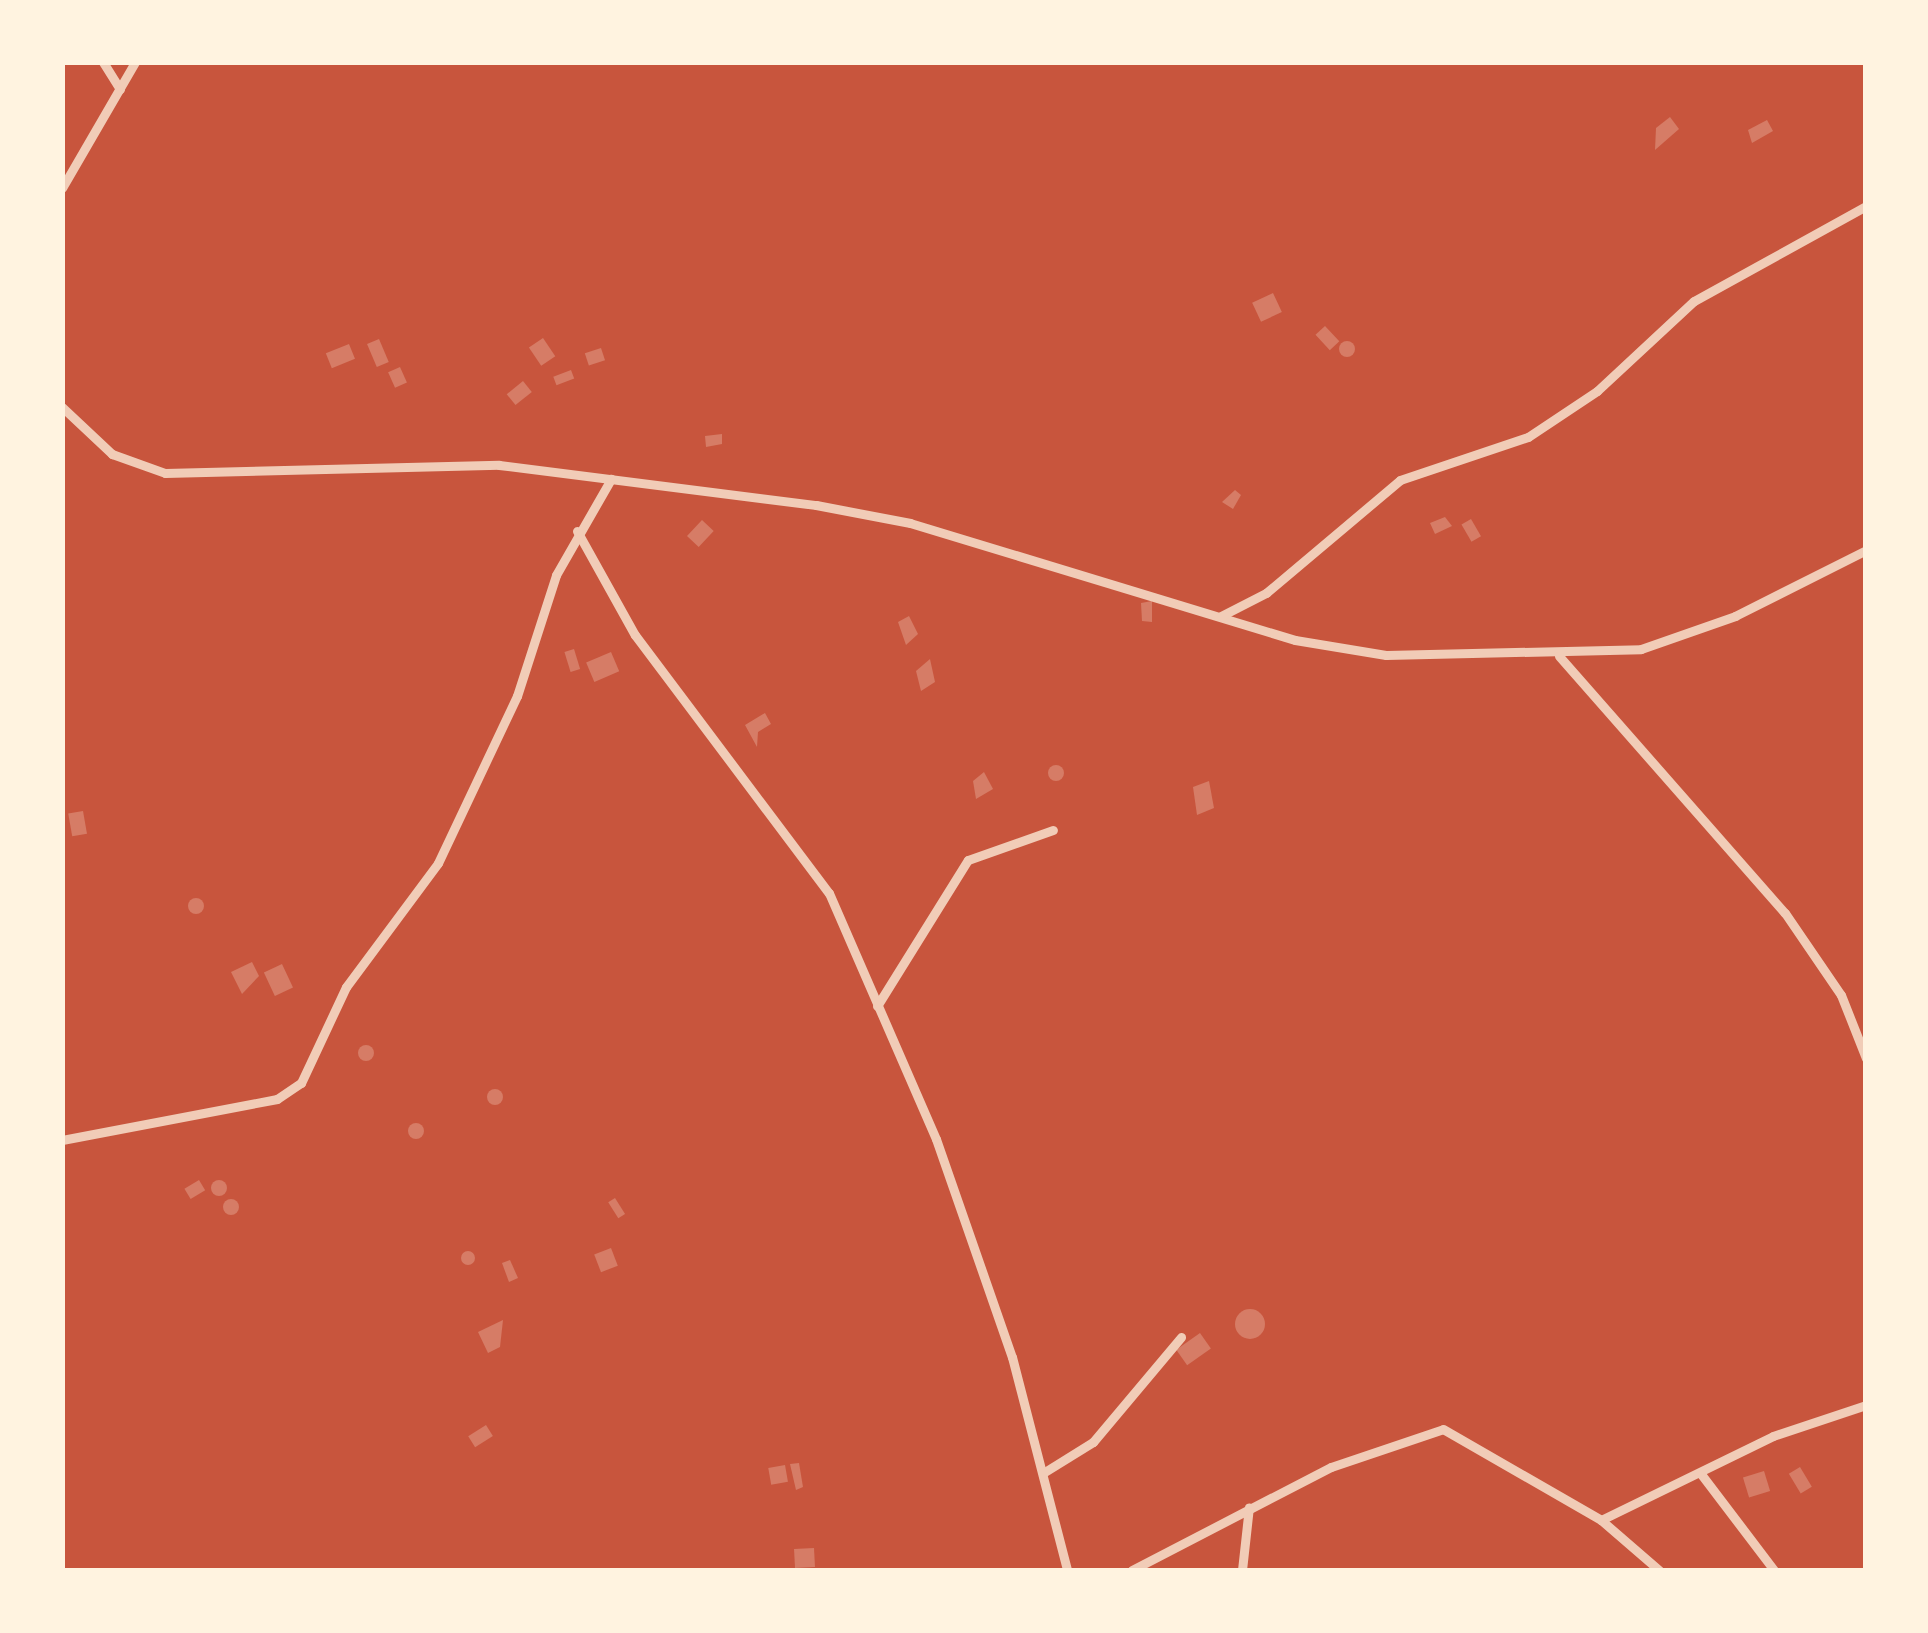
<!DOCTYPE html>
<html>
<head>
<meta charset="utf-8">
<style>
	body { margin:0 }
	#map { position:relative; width:1928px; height:1633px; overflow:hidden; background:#c8553d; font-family:Cabin,sans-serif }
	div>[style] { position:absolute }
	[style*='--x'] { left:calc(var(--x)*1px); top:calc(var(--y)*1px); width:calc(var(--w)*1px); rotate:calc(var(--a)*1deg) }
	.building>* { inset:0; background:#d67c66; transform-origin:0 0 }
	.round { border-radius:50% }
	.minor>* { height:9px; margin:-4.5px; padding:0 4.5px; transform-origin:4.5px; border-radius:4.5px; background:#f1ccb7 }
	span { translate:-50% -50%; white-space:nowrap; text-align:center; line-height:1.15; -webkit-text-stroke:10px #fff3e0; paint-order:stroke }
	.frame { position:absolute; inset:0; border:65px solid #fff3e0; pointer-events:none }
</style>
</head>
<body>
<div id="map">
	<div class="building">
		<div style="clip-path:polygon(1670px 117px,1679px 129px,1655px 150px,1656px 128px)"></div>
		<div style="clip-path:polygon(1767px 120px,1773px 131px,1752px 143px,1748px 130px)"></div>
		<div style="left:1273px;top:293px;width:21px;height:23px;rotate:65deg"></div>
		<div style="left:1325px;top:326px;width:21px;height:13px;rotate:47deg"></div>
		<div style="left:543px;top:338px;width:22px;height:17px;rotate:56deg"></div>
		<div style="left:379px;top:339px;width:25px;height:13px;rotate:67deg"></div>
		<div class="round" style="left:1339px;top:341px;width:16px;height:16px"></div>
		<div style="left:349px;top:344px;width:16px;height:25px;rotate:68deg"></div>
		<div style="left:601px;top:348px;width:13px;height:17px;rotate:72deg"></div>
		<div style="left:400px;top:367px;width:17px;height:13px;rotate:66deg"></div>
		<div style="left:571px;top:370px;width:9px;height:19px;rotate:69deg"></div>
		<div style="left:523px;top:381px;width:14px;height:21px;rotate:51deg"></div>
		<div style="clip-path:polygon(722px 434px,722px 444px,706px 447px,705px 436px)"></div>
		<div style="clip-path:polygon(1235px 490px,1241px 495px,1233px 509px,1222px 502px)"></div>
		<div style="clip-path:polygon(1445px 517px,1452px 526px,1435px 534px,1430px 523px)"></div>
		<div style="left:1471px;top:519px;width:20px;height:11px;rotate:60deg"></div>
		<div style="left:702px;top:520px;width:16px;height:22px;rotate:43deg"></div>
		<div style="clip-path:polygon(1152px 601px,1152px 622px,1142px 621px,1141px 603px)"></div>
		<div style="clip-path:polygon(909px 616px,918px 634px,906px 645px,898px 622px)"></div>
		<div style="left:574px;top:649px;width:21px;height:10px;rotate:73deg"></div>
		<div style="left:611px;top:652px;width:21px;height:27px;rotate:67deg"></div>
		<div style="clip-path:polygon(930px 659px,935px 682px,921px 691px,916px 671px)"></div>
		<div style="clip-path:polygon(765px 713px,771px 724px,758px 732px,757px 747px,745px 725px)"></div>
		<div class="round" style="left:1048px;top:765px;width:16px;height:16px"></div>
		<div style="clip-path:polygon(984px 772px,993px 789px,976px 799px,973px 781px)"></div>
		<div style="clip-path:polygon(1209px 781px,1214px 808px,1197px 815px,1193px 787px)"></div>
		<div style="left:83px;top:811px;width:23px;height:15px;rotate:80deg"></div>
		<div class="round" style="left:188px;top:898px;width:16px;height:16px"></div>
		<div style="clip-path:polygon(252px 962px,259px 976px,242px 994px,231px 972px)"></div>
		<div style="left:282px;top:964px;width:26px;height:20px;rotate:65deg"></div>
		<div class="round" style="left:358px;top:1045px;width:16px;height:16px"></div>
		<div class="round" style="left:487px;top:1089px;width:16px;height:16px"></div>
		<div class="round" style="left:408px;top:1123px;width:16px;height:16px"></div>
		<div style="left:199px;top:1180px;width:12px;height:17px;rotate:59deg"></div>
		<div class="round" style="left:211px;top:1180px;width:16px;height:16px"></div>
		<div style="left:615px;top:1198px;width:19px;height:8px;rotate:58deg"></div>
		<div class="round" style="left:223px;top:1199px;width:16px;height:16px"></div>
		<div style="left:611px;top:1248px;width:19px;height:18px;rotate:69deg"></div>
		<div class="round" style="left:461px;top:1251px;width:14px;height:14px"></div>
		<div style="clip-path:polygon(510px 1260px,518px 1278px,509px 1282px,502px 1263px)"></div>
		<div class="round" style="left:1235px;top:1309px;width:30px;height:30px"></div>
		<div style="clip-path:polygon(503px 1320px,500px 1347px,488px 1353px,478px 1332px)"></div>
		<div style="left:1200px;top:1333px;width:19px;height:29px;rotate:55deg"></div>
		<div style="left:486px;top:1425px;width:13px;height:21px;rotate:58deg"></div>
		<div style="clip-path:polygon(799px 1463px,803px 1487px,796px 1490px,790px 1464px)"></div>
		<div style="left:785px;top:1465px;width:17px;height:17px;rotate:80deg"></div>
		<div style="left:1800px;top:1467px;width:23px;height:13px;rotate:59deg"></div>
		<div style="left:1764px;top:1471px;width:21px;height:22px;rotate:73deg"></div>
		<div style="left:814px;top:1548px;width:19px;height:20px;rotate:87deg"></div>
	</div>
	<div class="minor">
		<div style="--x:103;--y:62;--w:32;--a:58"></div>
		<div style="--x:62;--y:188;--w:146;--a:-59.9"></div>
		<div style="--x:62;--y:407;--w:69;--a:43.2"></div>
		<div style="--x:112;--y:454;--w:56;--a:19.7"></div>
		<div style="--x:165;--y:473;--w:334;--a:-1.4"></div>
		<div style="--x:499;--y:465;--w:320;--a:7.2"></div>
		<div style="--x:816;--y:505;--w:96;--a:10.8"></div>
		<div style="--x:910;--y:523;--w:402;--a:16.9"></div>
		<div style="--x:1295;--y:640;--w:92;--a:9.4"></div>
		<div style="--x:1386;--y:655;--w:255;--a:-1.3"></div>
		<div style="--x:1641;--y:649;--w:100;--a:-19.3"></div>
		<div style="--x:1735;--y:616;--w:147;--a:-26.7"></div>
		<div style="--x:577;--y:531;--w:119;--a:60.9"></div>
		<div style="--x:635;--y:635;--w:323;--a:53.1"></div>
		<div style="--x:829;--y:893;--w:268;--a:66.5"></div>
		<div style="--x:936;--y:1139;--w:231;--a:70.8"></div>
		<div style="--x:1012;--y:1357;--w:220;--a:75.5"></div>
		<div style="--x:1221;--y:616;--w:51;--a:-27.1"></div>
		<div style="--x:1266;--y:593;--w:175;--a:-40.1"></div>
		<div style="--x:1400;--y:480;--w:135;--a:-18.6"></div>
		<div style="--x:1528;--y:437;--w:83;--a:-33.7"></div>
		<div style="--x:1597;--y:391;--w:132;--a:-42.9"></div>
		<div style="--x:1694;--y:301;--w:196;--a:-28.9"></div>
		<div style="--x:1559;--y:656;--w:342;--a:48.7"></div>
		<div style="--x:1785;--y:913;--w:99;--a:55.7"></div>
		<div style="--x:1841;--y:995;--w:68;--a:68.4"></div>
		<div style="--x:877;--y:1006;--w:172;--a:-58.1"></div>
		<div style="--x:968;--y:860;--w:90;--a:-19.4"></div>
		<div style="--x:62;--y:1140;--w:219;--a:-10.8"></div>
		<div style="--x:277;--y:1099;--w:29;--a:-34"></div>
		<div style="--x:301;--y:1083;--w:106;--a:-64.9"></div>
		<div style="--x:346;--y:987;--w:154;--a:-53.4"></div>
		<div style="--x:438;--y:863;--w:185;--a:-64.7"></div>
		<div style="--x:517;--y:696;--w:127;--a:-72.1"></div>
		<div style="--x:556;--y:575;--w:111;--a:-60.2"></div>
		<div style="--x:1043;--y:1473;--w:59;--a:-31.8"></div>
		<div style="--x:1093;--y:1442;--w:137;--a:-50"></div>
		<div style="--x:1701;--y:1474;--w:121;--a:52.8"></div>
		<div style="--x:1601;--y:1520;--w:191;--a:-26"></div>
		<div style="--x:1773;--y:1436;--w:98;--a:-18.4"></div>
		<div style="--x:1132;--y:1570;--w:224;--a:-27.4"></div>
		<div style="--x:1331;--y:1467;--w:118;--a:-18.7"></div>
		<div style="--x:1443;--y:1429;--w:182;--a:29.9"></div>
		<div style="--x:1601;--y:1520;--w:77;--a:40.8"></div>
		<div style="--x:1242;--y:1570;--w:63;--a:-83.7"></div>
	</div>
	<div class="frame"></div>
</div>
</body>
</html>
